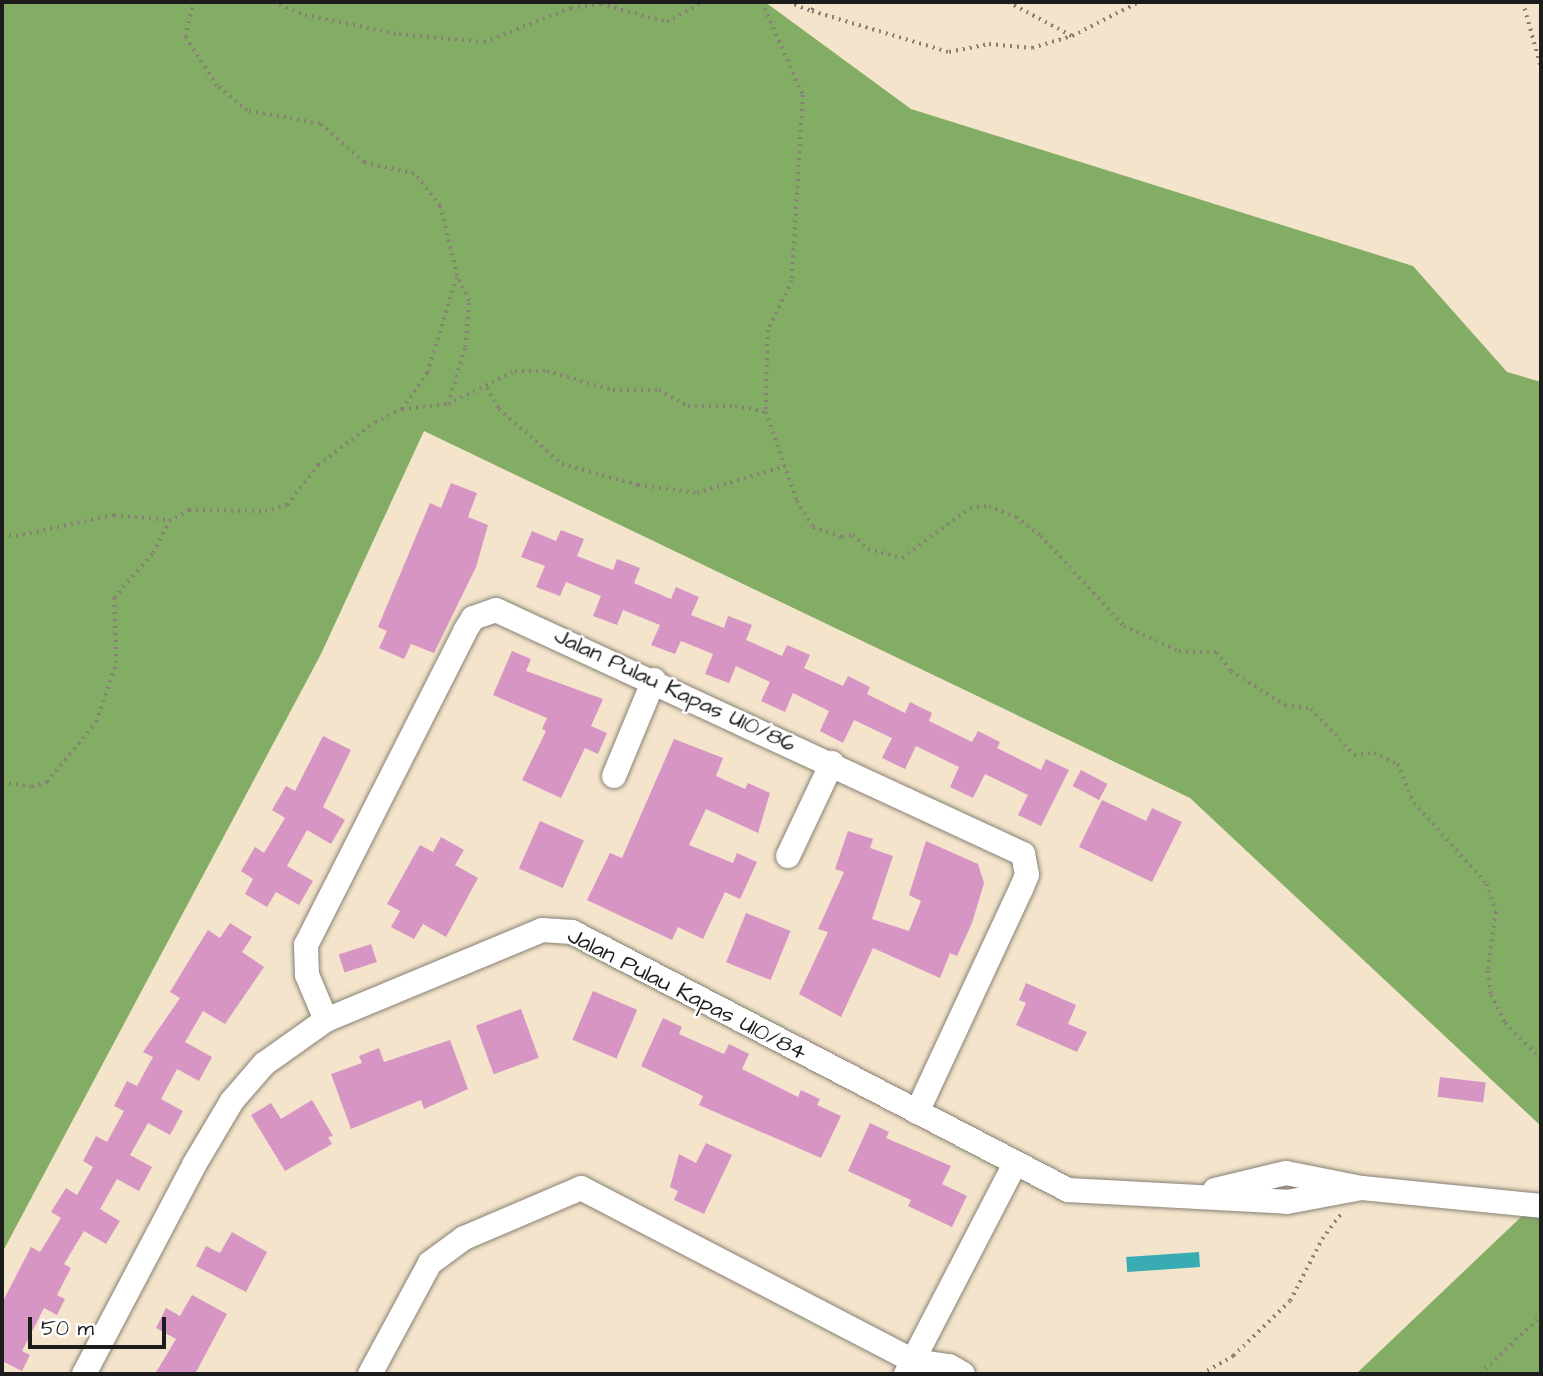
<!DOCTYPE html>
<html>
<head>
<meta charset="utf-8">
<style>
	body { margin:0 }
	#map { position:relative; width:1543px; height:1376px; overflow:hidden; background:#f3e4cb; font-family:"Architects Daughter",sans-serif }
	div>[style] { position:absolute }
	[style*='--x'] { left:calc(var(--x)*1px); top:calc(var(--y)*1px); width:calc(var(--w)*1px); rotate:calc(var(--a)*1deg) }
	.forest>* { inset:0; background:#83ad65 }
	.water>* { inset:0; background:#39abb3; transform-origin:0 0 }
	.building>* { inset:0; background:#d795c4; transform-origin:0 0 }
	.path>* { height:3.5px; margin-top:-1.75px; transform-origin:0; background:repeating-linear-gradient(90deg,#888074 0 2px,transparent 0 7px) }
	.roads { filter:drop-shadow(0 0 2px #888074) drop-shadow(0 0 2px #888074) }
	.minor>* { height:24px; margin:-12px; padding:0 12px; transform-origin:12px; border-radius:12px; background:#fff }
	span { translate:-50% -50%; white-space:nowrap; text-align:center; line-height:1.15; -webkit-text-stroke:5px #fff; paint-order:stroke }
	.street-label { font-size:23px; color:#1c1c1c }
	.frame { position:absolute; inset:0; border:4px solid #1c1c1c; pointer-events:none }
	.scale { position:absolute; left:28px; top:1317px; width:138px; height:32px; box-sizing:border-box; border:4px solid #1c1c1c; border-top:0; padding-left:9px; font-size:21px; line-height:24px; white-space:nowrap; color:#1c1c1c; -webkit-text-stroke:5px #fff; paint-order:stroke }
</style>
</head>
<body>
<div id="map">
	<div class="forest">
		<div style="clip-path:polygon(2px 2px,765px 2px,911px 109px,1413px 266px,1507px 372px,1541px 382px,1541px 1126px,1190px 798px,424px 431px,321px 654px,2px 1253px)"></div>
		<div style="clip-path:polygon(1541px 1198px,1541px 1374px,1356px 1374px)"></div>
	</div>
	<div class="water">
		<div style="left:1199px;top:1252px;width:15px;height:73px;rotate:86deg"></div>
	</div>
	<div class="building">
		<div style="clip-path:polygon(451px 483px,477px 493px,468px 517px,488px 525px,476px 567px,434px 653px,411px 644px,404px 659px,379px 648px,387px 631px,378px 627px,430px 503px,441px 508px)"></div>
		<div style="clip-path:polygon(561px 530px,584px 539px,577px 556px,613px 570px,617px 559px,640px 568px,634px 583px,671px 599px,676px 587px,699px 597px,691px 615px,724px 628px,728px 616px,752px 625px,746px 640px,782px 656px,787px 645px,810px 655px,804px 668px,843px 686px,848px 676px,870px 687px,867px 694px,905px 713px,910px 702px,932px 713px,929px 721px,972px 742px,978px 731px,1000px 742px,997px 748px,1041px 770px,1046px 759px,1069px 770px,1041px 826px,1018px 815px,1028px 795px,985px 774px,973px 798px,950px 787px,959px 767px,916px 746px,905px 769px,882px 758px,892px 738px,854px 720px,843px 743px,820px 731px,829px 711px,793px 693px,785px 712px,761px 701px,770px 682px,736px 666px,729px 683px,705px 674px,713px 654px,681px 641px,675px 654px,651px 645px,660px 625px,623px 610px,617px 625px,593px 616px,601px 596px,566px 582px,560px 596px,536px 587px,545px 566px,521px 557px,532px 531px,556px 541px)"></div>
		<div style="clip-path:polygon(512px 651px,531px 659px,526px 671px,603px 699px,591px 726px,607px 733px,598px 754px,585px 748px,561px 798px,522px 780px,546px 731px,542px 729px,547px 718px,493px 695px)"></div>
		<div style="clip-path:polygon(323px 736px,351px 750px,323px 807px,345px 820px,331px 844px,307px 830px,287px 866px,313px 881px,299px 905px,276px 892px,267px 907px,245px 894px,253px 879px,241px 871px,255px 847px,264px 853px,285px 818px,272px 810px,286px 786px,295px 791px)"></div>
		<div style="clip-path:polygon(674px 739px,723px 758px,716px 776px,745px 789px,748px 783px,770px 793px,758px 833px,706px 809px,689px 845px,733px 863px,737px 853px,757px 862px,740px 899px,725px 892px,703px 939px,678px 927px,672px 940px,587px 900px,610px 853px,622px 858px)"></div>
		<div style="left:1081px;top:770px;width:30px;height:18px;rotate:28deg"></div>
		<div style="clip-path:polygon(1102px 800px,1146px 821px,1152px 808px,1182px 822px,1152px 882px,1079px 847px)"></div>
		<div style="left:540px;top:821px;width:48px;height:52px;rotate:24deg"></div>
		<div style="clip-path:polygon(848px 831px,873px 839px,870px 848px,893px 856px,872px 919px,909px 931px,921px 901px,909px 895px,926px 841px,978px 864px,984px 883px,972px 923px,957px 956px,950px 953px,940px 978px,873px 948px,841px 1017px,799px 994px,828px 932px,818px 929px,844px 872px,835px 869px)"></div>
		<div style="clip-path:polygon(441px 837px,464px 850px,455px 865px,478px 878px,446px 937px,423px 924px,414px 939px,391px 927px,400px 911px,387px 904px,420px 845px,433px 852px)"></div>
		<div style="left:746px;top:913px;width:48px;height:53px;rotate:22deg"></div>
		<div style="clip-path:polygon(230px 923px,252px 937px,242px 952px,264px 967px,225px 1024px,203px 1011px,185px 1042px,212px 1057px,199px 1081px,177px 1069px,161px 1099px,183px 1111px,170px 1135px,148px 1123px,130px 1155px,152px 1167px,139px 1191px,117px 1179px,100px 1209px,120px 1221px,106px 1244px,84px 1231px,64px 1264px,71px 1268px,57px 1295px,65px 1299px,57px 1315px,44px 1308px,22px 1351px,30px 1355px,22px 1371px,2px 1361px,2px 1303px,31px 1247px,40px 1252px,61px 1218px,51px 1212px,66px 1188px,77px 1195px,93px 1167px,83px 1161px,96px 1136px,107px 1142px,124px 1111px,114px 1106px,127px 1081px,137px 1086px,153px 1057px,143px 1052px,180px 998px,170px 992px,193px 954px,208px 930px,220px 938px)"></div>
		<div style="left:371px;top:944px;width:19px;height:34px;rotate:72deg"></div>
		<div style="clip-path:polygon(1026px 983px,1076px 1005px,1068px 1024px,1087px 1032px,1077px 1052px,1016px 1025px,1026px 1003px,1019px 1000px)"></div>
		<div style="left:593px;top:991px;width:48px;height:53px;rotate:23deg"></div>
		<div style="left:521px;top:1009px;width:52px;height:48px;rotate:70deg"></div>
		<div style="clip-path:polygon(663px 1018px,682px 1027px,679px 1034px,724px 1054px,729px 1044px,749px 1054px,742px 1069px,798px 1097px,801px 1090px,820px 1099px,817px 1105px,841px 1116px,821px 1158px,699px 1105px,703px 1096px,641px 1066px)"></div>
		<div style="clip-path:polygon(450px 1040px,468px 1089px,424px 1109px,421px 1100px,351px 1129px,331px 1074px,362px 1063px,359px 1056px,379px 1048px,384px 1062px)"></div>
		<div style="left:1440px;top:1077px;width:46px;height:20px;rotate:7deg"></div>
		<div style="clip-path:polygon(312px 1100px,333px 1136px,328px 1137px,332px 1144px,285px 1171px,251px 1115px,271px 1103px,281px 1119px)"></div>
		<div style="clip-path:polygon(870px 1123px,889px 1132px,886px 1138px,951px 1166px,942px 1184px,967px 1196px,952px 1227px,908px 1206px,911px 1200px,848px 1171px)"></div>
		<div style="clip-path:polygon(706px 1143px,732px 1155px,704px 1214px,674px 1200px,678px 1191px,670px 1187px,679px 1154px,696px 1163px)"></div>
		<div style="clip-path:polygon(232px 1232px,267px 1252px,246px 1292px,196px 1266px,206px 1246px,220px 1253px)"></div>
		<div style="clip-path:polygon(192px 1295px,227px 1314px,195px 1374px,155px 1374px,176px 1339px,156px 1328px,166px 1308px,180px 1316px)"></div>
	</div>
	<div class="path">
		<div style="--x:273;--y:2;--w:35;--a:22"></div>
		<div style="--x:305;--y:15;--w:96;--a:11.4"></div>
		<div style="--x:399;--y:34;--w:85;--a:5.4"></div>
		<div style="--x:484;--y:42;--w:93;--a:-21.3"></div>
		<div style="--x:571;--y:8;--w:30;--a:-8"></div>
		<div style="--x:601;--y:4;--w:68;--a:15.3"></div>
		<div style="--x:667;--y:22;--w:41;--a:-29.1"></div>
		<div style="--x:762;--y:2;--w:102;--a:66.2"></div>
		<div style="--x:803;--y:95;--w:186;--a:93.4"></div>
		<div style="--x:792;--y:281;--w:55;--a:116.1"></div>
		<div style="--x:768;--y:330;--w:82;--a:91.4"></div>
		<div style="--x:766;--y:412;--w:94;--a:70.8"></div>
		<div style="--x:797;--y:501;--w:31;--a:58"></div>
		<div style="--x:813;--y:527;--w:31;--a:19"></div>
		<div style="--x:842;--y:537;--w:11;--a:-10"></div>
		<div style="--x:853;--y:535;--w:21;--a:43"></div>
		<div style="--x:868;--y:549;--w:35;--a:15"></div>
		<div style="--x:902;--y:558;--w:84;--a:-36.3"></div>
		<div style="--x:970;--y:508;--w:19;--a:-6"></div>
		<div style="--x:989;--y:506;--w:29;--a:22"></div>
		<div style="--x:1016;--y:517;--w:31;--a:37"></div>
		<div style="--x:1041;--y:536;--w:122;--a:47.3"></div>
		<div style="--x:1124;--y:626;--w:60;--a:24.4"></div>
		<div style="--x:1179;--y:651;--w:38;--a:2"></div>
		<div style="--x:1217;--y:652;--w:24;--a:54"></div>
		<div style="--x:1231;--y:671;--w:64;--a:32.2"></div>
		<div style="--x:1285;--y:705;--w:26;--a:9"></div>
		<div style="--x:1311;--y:709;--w:63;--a:46.9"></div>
		<div style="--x:1354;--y:755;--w:20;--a:-6"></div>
		<div style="--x:1374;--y:753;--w:26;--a:25"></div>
		<div style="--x:1398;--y:764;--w:42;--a:67.7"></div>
		<div style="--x:1414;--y:803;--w:109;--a:48"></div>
		<div style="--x:1487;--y:884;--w:29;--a:72"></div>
		<div style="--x:1496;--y:912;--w:60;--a:97.7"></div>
		<div style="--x:1488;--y:971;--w:24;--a:83"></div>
		<div style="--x:1491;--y:995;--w:31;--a:63"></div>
		<div style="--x:1505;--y:1023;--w:51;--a:45"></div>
		<div style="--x:788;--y:2;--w:26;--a:21"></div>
		<div style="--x:816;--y:2;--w:10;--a:114"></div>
		<div style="--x:812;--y:11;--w:143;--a:16.7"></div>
		<div style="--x:949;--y:52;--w:41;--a:-11.3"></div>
		<div style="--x:989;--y:44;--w:43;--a:5.3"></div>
		<div style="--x:1032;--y:48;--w:42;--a:-16.7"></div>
		<div style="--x:1072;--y:36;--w:75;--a:-26.9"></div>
		<div style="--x:1008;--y:2;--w:72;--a:28"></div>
		<div style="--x:1523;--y:2;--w:67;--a:74.5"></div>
		<div style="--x:487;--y:388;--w:24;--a:60"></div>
		<div style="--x:499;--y:409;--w:84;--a:41.1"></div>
		<div style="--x:562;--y:464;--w:79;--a:15.4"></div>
		<div style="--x:638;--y:485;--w:60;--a:7.7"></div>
		<div style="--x:697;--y:493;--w:92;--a:-17.1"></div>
		<div style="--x:448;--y:404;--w:59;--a:-73.4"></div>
		<div style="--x:465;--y:347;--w:46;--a:-85"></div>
		<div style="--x:469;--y:301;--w:28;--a:-116"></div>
		<div style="--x:402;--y:409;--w:46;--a:-6.2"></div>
		<div style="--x:448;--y:404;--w:75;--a:-26.2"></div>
		<div style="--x:515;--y:371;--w:32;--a:0"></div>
		<div style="--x:547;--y:371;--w:69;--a:16.1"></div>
		<div style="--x:613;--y:390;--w:46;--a:0"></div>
		<div style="--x:659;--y:390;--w:33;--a:29"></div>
		<div style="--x:688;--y:406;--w:47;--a:0"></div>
		<div style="--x:735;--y:406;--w:32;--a:11"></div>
		<div style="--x:2;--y:534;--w:14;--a:8"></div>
		<div style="--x:16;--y:536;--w:100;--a:-12.1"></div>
		<div style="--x:114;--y:515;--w:54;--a:5.3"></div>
		<div style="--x:2;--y:782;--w:30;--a:9"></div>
		<div style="--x:32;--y:787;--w:16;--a:-18"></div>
		<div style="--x:47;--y:782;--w:77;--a:-50.8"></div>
		<div style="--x:96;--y:722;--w:62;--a:-71.3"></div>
		<div style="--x:116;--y:663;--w:65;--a:-91.8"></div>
		<div style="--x:114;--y:598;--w:60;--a:-49.1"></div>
		<div style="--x:153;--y:553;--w:36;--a:-63"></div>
		<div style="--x:169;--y:521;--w:23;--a:-29"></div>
		<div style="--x:189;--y:510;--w:76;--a:0.8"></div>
		<div style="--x:265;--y:511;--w:23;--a:-15"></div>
		<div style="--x:287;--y:505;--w:51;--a:-52.2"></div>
		<div style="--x:318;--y:465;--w:71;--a:-37"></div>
		<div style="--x:375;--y:422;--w:30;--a:-26"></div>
		<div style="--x:402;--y:409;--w:44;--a:-55.2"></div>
		<div style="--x:427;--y:373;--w:102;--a:-72.8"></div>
		<div style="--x:457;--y:276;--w:72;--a:-103.7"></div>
		<div style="--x:440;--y:206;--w:41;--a:-129.1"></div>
		<div style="--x:414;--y:174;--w:51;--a:-167.6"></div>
		<div style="--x:364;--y:163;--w:59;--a:-138.4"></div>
		<div style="--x:320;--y:124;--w:74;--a:-169.9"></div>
		<div style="--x:247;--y:111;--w:39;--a:-140"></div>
		<div style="--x:217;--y:86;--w:59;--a:-123.1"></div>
		<div style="--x:185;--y:37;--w:36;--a:-76"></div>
		<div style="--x:1201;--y:1374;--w:37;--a:-29"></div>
		<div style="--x:1233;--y:1356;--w:79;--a:-44"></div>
		<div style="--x:1290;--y:1301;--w:70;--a:-62.7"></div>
		<div style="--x:1322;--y:1239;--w:31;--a:-53"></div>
		<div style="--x:1480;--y:1374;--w:84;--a:-43.6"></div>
	</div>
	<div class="roads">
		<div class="minor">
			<div style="--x:614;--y:776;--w:104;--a:-67.4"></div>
			<div style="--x:788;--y:856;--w:103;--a:-64.7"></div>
			<div style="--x:326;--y:1020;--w:49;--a:-112.9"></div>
			<div style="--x:307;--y:975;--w:30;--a:-92"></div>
			<div style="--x:306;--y:945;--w:352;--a:-63.1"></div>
			<div style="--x:465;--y:631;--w:15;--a:-58"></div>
			<div style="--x:473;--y:618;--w:24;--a:-19"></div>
			<div style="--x:496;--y:610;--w:581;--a:24.84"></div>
			<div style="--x:1023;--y:854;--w:21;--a:79"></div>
			<div style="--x:1027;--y:875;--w:15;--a:113"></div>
			<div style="--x:1021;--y:889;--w:246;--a:115"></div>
			<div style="--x:1215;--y:1190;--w:73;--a:-13.5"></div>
			<div style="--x:1286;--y:1173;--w:77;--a:11.2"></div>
			<div style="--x:1362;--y:1188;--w:180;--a:5.7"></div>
			<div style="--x:84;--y:1374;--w:236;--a:-62.2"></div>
			<div style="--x:194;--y:1165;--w:74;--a:-59.3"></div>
			<div style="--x:232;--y:1101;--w:49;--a:-49.1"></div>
			<div style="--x:264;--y:1064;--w:76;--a:-35.4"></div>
			<div style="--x:326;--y:1020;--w:234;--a:-22.6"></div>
			<div style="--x:542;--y:930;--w:30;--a:4"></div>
			<div style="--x:572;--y:932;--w:559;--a:27.48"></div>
			<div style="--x:1068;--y:1190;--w:219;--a:3.1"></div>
			<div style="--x:1287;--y:1202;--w:76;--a:-10.6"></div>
			<div style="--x:370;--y:1374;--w:126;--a:-61.6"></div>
			<div style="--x:430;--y:1263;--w:42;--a:-36.3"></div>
			<div style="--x:464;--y:1238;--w:127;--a:-23.1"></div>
			<div style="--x:581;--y:1188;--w:374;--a:27.5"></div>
			<div style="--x:913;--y:1361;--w:36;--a:8"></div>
			<div style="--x:949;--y:1366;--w:16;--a:30"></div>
			<div style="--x:906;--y:1374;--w:237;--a:-62.6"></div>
		</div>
	</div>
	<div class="street-label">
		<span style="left:675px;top:690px;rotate:25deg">Jalan Pulau Kapas U10/86</span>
		<span style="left:687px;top:994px;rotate:27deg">Jalan Pulau Kapas U10/84</span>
	</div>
	<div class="frame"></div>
	<div class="scale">50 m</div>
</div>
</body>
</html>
